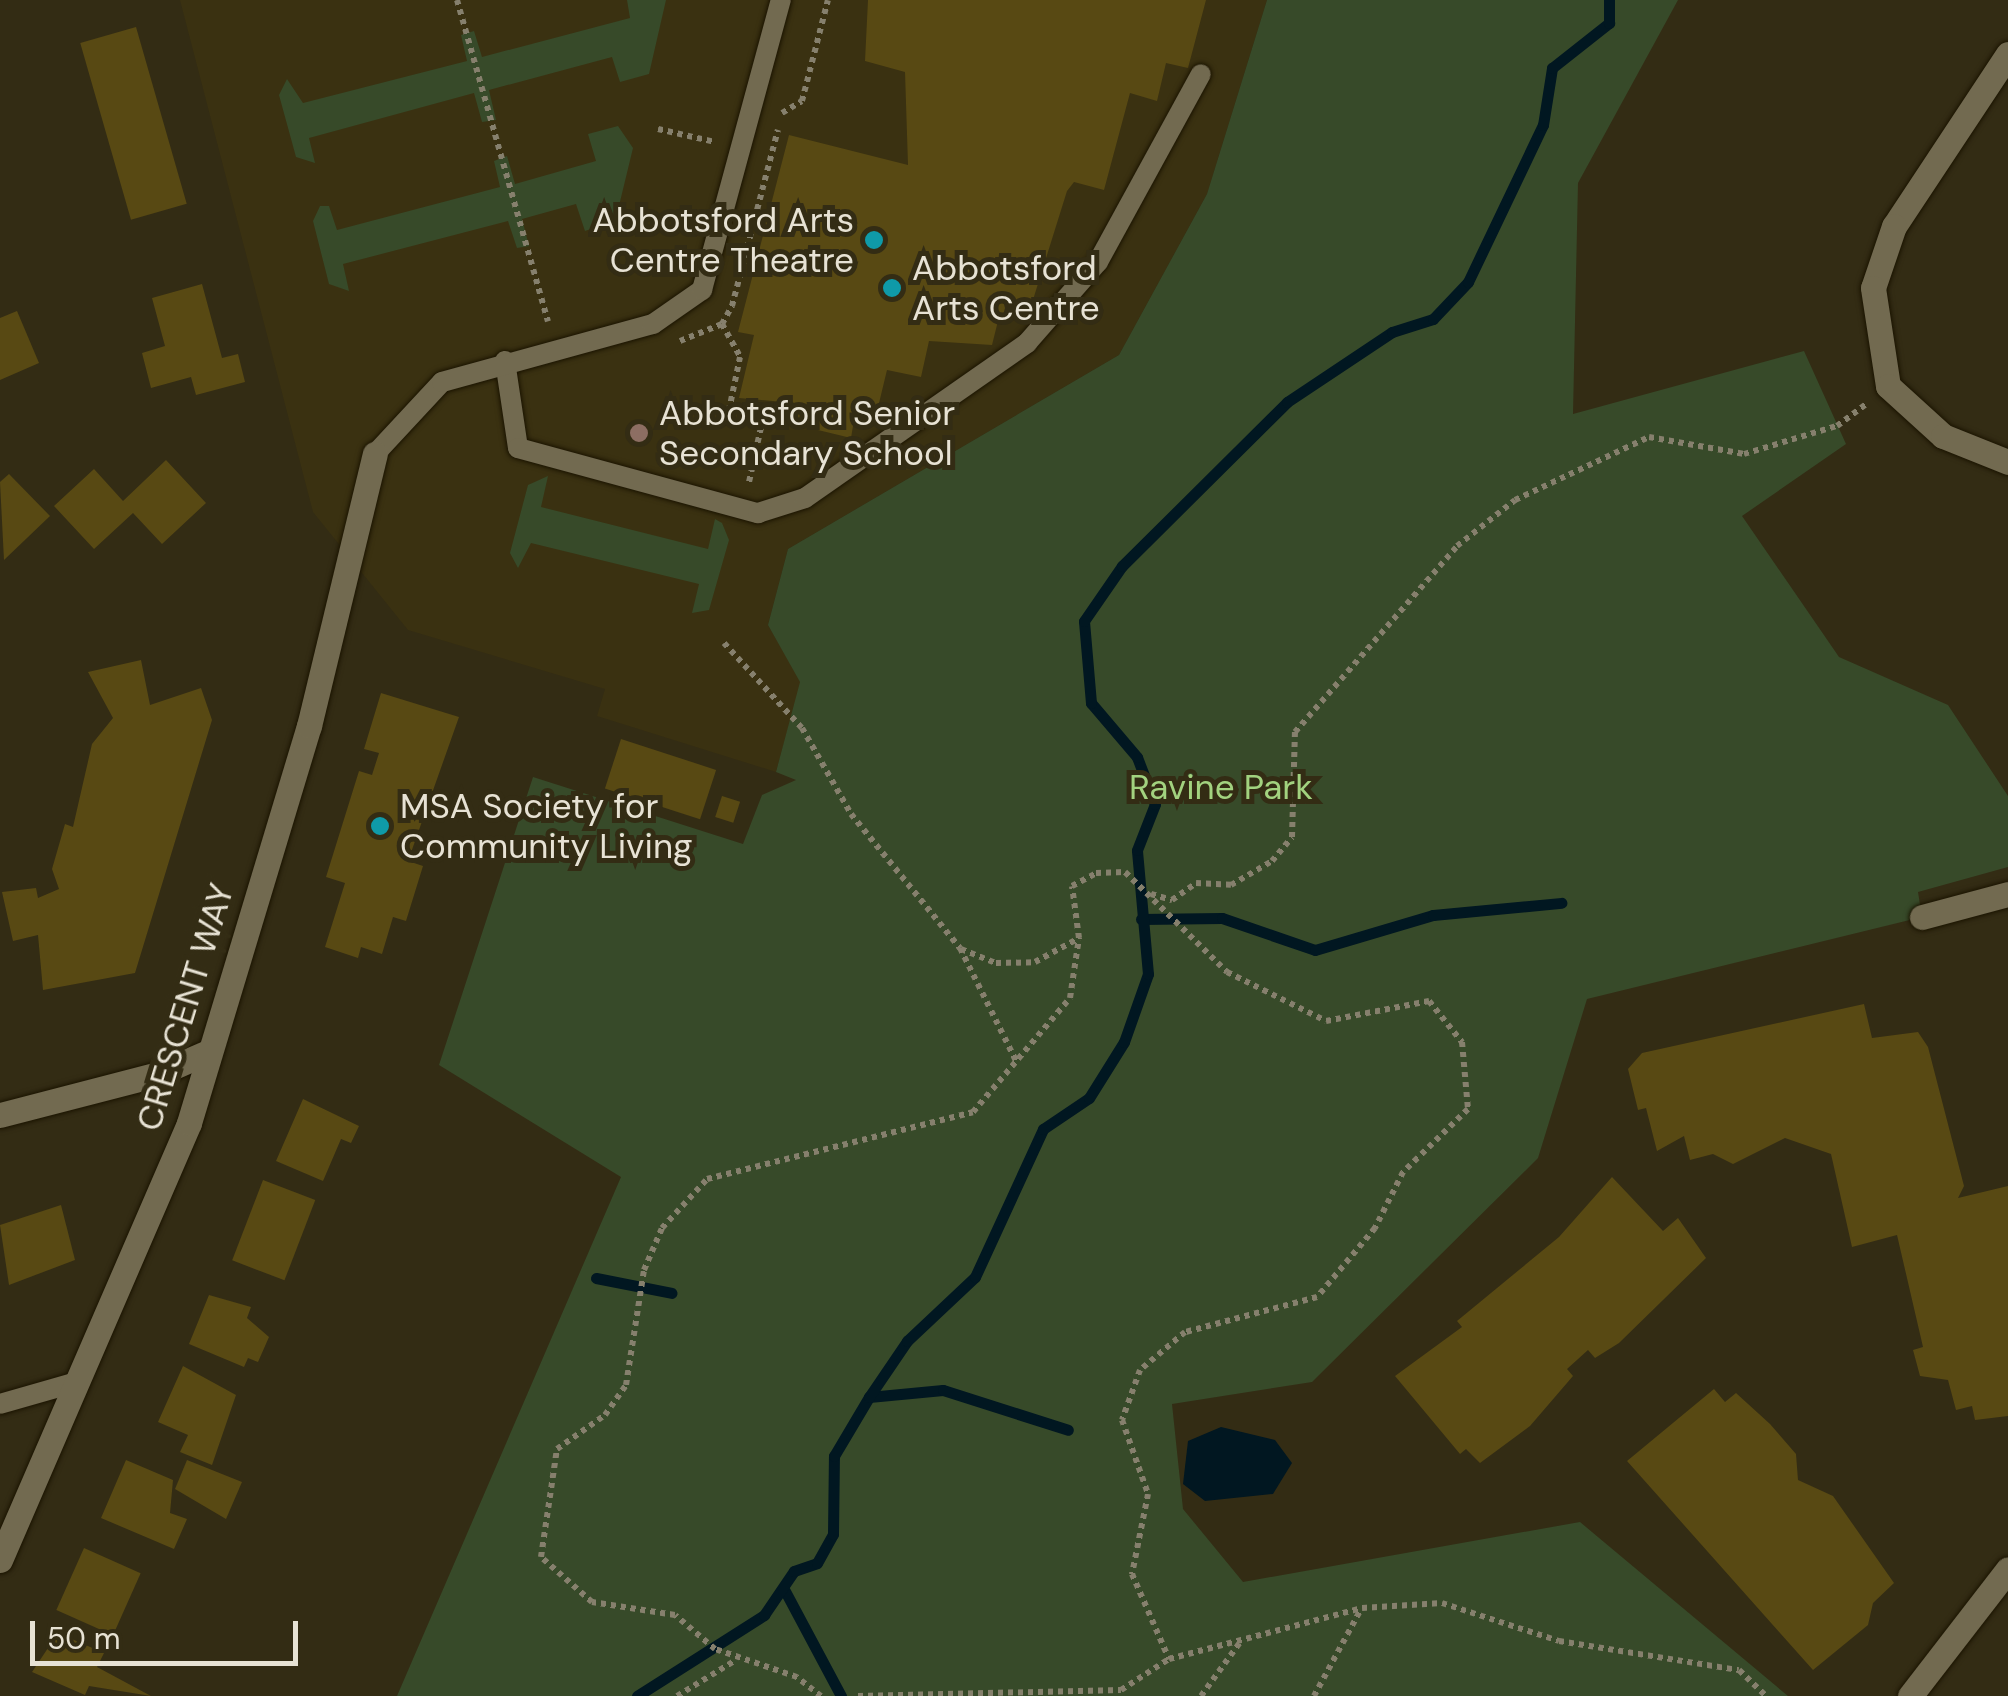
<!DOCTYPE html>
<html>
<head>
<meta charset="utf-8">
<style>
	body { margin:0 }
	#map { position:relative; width:2008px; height:1696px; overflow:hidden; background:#332c14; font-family:"DM Sans",sans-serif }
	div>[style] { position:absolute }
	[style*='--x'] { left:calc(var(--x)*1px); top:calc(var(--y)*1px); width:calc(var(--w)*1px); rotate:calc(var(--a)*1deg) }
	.built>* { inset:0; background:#3a3111 }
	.green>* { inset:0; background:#374a29 }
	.water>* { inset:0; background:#011721 }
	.stream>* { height:11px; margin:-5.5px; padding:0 5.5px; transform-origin:5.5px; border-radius:5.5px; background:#011721 }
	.building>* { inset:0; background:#584913; transform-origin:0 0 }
	.path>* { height:6px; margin-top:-3px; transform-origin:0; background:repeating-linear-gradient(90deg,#86806d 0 5px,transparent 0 10px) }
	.roads { filter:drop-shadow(0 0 2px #1b1400) drop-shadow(0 0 2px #1b1400) }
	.lane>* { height:20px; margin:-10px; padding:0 10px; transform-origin:10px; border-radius:10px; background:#726a50 }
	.street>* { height:25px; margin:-12.5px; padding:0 12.5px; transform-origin:12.5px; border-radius:12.5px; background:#726a50 }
	.secondary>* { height:25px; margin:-12.5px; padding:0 12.5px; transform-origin:12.5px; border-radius:12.5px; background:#726a50 }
	.dots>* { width:28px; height:28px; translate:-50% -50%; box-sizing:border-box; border:5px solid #332c14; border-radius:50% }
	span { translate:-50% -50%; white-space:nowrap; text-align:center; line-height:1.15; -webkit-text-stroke:10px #332c14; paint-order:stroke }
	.poi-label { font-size:35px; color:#e7e2d4 }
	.right { translate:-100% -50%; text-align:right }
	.left { translate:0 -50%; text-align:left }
	.park-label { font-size:35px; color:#a2d27f }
	.street-label { font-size:35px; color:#e7e2d4 }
	.scale { position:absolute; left:30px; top:1621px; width:268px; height:45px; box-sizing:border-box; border:5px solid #e7e2d4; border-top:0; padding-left:12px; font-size:30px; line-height:35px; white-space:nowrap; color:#e7e2d4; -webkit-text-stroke:8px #332c14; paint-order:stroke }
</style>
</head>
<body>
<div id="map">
	<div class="built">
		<div style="clip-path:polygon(180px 0,1267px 0,1207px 194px,1119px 355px,788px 549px,768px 625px,801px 682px,776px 772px,597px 716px,605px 689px,408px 630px,313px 512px)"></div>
	</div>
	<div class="green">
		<div style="clip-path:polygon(627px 0,666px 0,649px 74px,620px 82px,612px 57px,489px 90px,496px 120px,482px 122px,474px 93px,309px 138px,315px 163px,296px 157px,279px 95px,287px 79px,303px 103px,467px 61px,461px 35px,474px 31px,482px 57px,630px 18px)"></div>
		<div style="clip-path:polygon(1267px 0,1678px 0,1578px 183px,1573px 414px,1804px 351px,1846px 444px,1742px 516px,1839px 657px,1948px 705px,2008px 796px,2008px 867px,1918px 892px,1922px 917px,1587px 999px,1538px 1158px,1312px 1382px,1172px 1404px,1183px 1509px,1243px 1582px,1580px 1522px,1788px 1696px,397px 1696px,621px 1177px,439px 1065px,533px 777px,743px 844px,762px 795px,796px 780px,776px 772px,800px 682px,768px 625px,788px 549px,1119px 355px,1207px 194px)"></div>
		<div style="clip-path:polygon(618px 126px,633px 148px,618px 210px,605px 224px,585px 231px,576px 204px,522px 219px,529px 246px,517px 248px,508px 221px,343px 264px,349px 291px,329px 284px,313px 221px,320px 206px,329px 206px,337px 230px,500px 187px,494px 161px,507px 156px,515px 184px,596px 161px,588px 134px)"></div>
		<div style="clip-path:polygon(548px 476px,541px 507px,708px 549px,715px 519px,722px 523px,729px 540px,709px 610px,692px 613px,699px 584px,531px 543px,518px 568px,510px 553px,528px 485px)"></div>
	</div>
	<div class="water">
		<div style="clip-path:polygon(1221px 1427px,1275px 1440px,1292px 1463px,1273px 1494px,1205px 1501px,1183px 1484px,1188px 1441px)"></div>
	</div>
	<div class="stream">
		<div style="--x:1141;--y:919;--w:81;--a:-0.7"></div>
		<div style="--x:1222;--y:918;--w:98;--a:19"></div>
		<div style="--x:1315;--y:950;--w:123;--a:-16.5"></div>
		<div style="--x:1433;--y:915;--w:129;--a:-5.4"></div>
		<div style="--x:596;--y:1278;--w:77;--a:11.2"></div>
		<div style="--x:869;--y:1397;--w:74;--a:-5.4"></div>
		<div style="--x:943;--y:1390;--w:131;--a:17.7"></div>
		<div style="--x:785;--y:1591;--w:119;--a:61.9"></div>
		<div style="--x:637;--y:1696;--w:151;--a:-32.5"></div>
		<div style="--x:764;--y:1615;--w:53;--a:-55.7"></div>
		<div style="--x:794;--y:1571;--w:24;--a:-19"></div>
		<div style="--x:817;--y:1563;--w:33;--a:-61"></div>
		<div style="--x:833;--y:1534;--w:78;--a:-89.3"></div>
		<div style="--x:834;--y:1456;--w:69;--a:-59.3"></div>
		<div style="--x:869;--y:1397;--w:68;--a:-55.8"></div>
		<div style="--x:907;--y:1341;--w:93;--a:-43.3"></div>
		<div style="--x:975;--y:1277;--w:163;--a:-65.3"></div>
		<div style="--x:1043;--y:1129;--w:55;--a:-34"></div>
		<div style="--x:1089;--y:1098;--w:66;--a:-58"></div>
		<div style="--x:1124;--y:1042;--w:72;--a:-70.6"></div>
		<div style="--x:1148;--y:974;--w:124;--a:-95.1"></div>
		<div style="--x:1137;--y:850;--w:49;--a:-68.6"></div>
		<div style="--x:1155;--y:804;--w:50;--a:-111"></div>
		<div style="--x:1137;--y:757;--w:71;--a:-130.4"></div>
		<div style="--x:1091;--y:703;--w:82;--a:-94.9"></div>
		<div style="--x:1084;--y:621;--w:67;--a:-55.4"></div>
		<div style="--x:1122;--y:566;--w:233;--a:-44.8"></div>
		<div style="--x:1287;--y:402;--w:126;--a:-33.7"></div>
		<div style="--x:1392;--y:332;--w:43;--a:-17.6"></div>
		<div style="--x:1433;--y:319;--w:51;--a:-46.6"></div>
		<div style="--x:1468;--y:282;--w:174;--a:-64.5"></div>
		<div style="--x:1543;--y:125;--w:58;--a:-81"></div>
		<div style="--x:1552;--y:68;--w:73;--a:-38.3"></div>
		<div style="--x:1609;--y:23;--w:23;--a:-90"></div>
	</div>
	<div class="building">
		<div style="clip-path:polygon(868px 0,1206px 0,1188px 68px,1166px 63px,1157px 101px,1130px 93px,1104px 190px,1074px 182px,1067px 191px,1027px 319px,1000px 313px,992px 345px,929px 341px,921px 377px,887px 370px,874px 424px,854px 420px,851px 438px,789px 423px,794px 403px,739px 398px,754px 335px,738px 332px,789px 135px,908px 165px,905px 72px,865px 61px)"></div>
		<div style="left:136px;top:27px;width:184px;height:58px;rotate:74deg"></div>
		<div style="clip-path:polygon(202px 284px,222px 358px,238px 354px,245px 382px,196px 395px,191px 377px,151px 388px,142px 353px,165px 346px,152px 298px)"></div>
		<div style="clip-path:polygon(17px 311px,39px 363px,0 380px,0 318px)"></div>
		<div style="clip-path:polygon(166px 460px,206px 503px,162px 544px,133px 513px,94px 549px,54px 506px,94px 469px,123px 501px)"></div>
		<div style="clip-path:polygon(9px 474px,50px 516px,4px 560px,0 482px)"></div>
		<div style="clip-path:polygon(141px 660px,150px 705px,201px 688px,212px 720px,135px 973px,43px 990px,38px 935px,13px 941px,2px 892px,36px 888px,38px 898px,59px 889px,52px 869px,65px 824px,73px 827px,92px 744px,113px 718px,88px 672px)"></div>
		<div style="clip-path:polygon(381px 693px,459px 717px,408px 861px,423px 866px,406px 921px,393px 917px,382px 954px,361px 947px,358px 958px,325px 947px,345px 883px,326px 877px,359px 771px,372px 775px,379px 753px,364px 749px)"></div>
		<div style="left:621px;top:739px;width:100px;height:52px;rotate:18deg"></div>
		<div style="left:722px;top:796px;width:19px;height:22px;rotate:18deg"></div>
		<div style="clip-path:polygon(1864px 1004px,1872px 1038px,1918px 1032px,1928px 1047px,1964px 1186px,1958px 1198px,2008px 1186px,2008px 1416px,1975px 1420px,1972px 1406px,1956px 1410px,1948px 1380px,1920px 1376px,1913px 1350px,1923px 1347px,1897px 1235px,1852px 1247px,1831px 1154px,1785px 1138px,1733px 1164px,1713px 1154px,1690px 1160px,1684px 1136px,1657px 1151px,1646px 1108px,1638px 1110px,1628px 1069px,1642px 1053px)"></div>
		<div style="clip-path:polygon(303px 1099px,359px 1126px,351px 1143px,341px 1139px,323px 1181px,276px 1161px)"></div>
		<div style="clip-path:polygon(1612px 1177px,1663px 1231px,1678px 1218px,1706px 1258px,1619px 1343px,1595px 1358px,1588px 1350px,1567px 1369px,1573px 1376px,1530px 1426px,1480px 1463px,1466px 1449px,1460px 1454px,1395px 1376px,1462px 1327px,1457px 1321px,1559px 1237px)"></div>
		<div style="left:263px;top:1180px;width:56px;height:86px;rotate:21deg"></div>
		<div style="clip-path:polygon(61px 1205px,75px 1260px,9px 1285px,0 1225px)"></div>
		<div style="clip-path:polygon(209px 1295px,251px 1307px,247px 1318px,269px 1337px,258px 1362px,248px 1358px,244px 1367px,189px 1344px)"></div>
		<div style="clip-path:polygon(183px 1366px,236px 1395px,212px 1465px,180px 1452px,188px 1435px,158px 1422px)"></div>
		<div style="clip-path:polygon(1714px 1389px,1725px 1402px,1736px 1393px,1770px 1424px,1796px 1454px,1798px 1480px,1833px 1496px,1894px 1583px,1873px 1603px,1868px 1625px,1813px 1670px,1627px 1461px)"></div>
		<div style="clip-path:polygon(126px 1460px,173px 1480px,170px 1513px,187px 1519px,174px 1549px,101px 1518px)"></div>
		<div style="clip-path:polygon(187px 1460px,242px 1482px,226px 1519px,175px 1489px)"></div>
		<div style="left:84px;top:1548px;width:62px;height:68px;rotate:24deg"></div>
		<div style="clip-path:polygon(58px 1633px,104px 1653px,97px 1667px,151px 1696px,89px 1686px,85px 1695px,32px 1672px)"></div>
	</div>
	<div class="path">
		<div style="--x:457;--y:0;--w:334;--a:74.2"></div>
		<div style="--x:782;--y:113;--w:23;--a:-31"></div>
		<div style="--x:802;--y:101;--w:104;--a:-75.6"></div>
		<div style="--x:658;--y:129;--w:58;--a:12.8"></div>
		<div style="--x:722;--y:324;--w:38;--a:61"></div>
		<div style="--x:740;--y:357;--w:54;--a:101.7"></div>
		<div style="--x:729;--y:410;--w:35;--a:13"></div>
		<div style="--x:763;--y:418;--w:66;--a:102.3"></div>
		<div style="--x:680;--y:341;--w:45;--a:-22"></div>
		<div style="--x:722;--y:324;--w:21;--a:-61"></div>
		<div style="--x:732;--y:306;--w:182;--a:-75.4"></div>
		<div style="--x:724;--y:643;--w:115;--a:47.5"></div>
		<div style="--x:802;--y:728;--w:99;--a:60.3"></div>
		<div style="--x:851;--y:814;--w:173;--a:50.9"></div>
		<div style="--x:960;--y:948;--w:126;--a:63.6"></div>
		<div style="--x:1151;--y:894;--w:22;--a:16"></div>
		<div style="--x:1172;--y:900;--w:29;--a:-35"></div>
		<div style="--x:1196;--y:883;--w:35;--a:3"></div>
		<div style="--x:1231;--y:885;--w:48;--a:-30.3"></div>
		<div style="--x:1272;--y:861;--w:31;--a:-50"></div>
		<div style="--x:1292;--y:837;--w:105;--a:-88.4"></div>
		<div style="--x:1295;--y:732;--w:247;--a:-48.9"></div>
		<div style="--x:1457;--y:546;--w:74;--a:-38.4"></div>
		<div style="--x:1515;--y:500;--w:148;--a:-25.2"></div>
		<div style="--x:1649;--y:437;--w:97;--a:10.1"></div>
		<div style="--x:1744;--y:454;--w:97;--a:-16.8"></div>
		<div style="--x:1837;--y:426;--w:38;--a:-37"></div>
		<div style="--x:961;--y:949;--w:38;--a:22"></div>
		<div style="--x:996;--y:963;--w:39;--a:-1"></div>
		<div style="--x:1035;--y:962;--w:50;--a:-28.6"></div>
		<div style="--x:677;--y:1696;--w:69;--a:-31.4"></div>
		<div style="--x:821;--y:1696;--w:31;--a:-142"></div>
		<div style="--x:797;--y:1677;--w:87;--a:-161.1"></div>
		<div style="--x:715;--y:1649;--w:52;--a:-139.6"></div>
		<div style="--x:675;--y:1615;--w:84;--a:-171.1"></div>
		<div style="--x:592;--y:1602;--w:68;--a:-138.6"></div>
		<div style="--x:541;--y:1557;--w:109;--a:-81.6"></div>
		<div style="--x:557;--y:1449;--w:59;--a:-35.3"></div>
		<div style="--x:605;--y:1415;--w:37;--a:-55"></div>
		<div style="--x:626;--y:1385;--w:116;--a:-81.1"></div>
		<div style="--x:644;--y:1270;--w:46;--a:-66.8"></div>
		<div style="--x:662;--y:1228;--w:67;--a:-47.4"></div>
		<div style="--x:707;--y:1179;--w:274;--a:-14.1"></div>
		<div style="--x:973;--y:1112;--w:150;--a:-49.6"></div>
		<div style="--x:1070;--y:998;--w:61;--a:-81.5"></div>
		<div style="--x:1079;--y:938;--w:52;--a:-97.7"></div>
		<div style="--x:1072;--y:886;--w:27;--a:-28"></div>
		<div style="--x:1096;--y:873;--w:29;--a:-2"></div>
		<div style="--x:1125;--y:872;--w:143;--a:44.4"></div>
		<div style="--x:1227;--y:972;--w:110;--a:26.3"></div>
		<div style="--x:1326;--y:1021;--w:105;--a:-11"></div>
		<div style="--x:1429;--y:1001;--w:53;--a:51.2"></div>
		<div style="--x:1462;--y:1042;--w:67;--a:84.9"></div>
		<div style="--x:1468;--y:1109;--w:91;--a:135.9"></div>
		<div style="--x:1403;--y:1172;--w:63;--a:116.6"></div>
		<div style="--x:1375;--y:1228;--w:90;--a:130"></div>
		<div style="--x:1317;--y:1297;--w:137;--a:165.1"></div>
		<div style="--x:1185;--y:1332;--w:59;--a:139.8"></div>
		<div style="--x:1140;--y:1370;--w:53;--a:109.8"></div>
		<div style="--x:1122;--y:1420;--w:78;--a:70.6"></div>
		<div style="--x:1148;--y:1494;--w:82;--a:101.3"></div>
		<div style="--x:1132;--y:1574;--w:93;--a:66.5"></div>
		<div style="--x:858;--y:1696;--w:263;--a:-1.3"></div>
		<div style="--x:1121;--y:1690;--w:57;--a:-32.9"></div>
		<div style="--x:1169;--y:1659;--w:200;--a:-14.8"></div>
		<div style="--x:1362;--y:1608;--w:80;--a:-3.6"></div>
		<div style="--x:1442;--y:1603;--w:123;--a:18"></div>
		<div style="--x:1559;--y:1641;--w:182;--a:9.2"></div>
		<div style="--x:1739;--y:1670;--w:37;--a:44"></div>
		<div style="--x:1201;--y:1696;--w:68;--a:-54"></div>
		<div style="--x:1314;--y:1696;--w:99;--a:-61.6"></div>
	</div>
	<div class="roads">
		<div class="lane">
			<div style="--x:505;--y:361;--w:88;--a:81.5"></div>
			<div style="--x:518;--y:448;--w:249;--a:15.2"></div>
			<div style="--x:758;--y:513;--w:49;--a:-17.7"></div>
			<div style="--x:805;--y:498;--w:271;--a:-34.9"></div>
			<div style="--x:1027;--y:343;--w:108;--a:-48.8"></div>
			<div style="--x:1098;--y:262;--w:214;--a:-61.3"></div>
			<div style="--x:375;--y:454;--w:98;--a:-47.1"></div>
			<div style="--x:442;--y:382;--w:219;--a:-15.4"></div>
			<div style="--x:653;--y:324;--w:60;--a:-34.8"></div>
			<div style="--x:702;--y:290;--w:301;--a:-74.8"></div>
			<div style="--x:0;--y:1404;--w:83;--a:-16"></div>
		</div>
		<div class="street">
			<div style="--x:2008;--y:54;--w:206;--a:123.5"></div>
			<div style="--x:1894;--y:226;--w:65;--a:108.7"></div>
			<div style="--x:1873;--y:288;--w:99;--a:81.3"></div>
			<div style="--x:1888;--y:386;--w:74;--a:42.3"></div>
			<div style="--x:1943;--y:436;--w:70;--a:21.8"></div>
			<div style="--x:1922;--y:917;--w:89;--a:-15"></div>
			<div style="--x:0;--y:1115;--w:160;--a:-14.5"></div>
			<div style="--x:155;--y:1075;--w:58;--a:-23.5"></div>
			<div style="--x:0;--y:1560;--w:476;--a:-66.6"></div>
			<div style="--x:189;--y:1123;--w:415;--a:-73.2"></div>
			<div style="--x:309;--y:726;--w:280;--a:-76.4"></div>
		</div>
		<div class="secondary">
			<div style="--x:1910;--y:1696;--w:160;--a:-52.3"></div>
		</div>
	</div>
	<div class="dots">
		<div style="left:874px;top:240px;background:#0f9aa8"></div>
		<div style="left:892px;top:288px;background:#0f9aa8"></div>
		<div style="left:639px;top:433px;background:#8d6e63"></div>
		<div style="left:380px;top:826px;background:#0f9aa8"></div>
	</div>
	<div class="poi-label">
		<span class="right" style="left:854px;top:240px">Abbotsford Arts<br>Centre Theatre</span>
		<span class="left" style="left:912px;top:288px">Abbotsford<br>Arts Centre</span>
		<span class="left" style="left:659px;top:433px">Abbotsford Senior<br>Secondary School</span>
		<span class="left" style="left:400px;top:826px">MSA Society for<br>Community Living</span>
	</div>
	<div class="park-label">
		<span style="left:1221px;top:787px">Ravine Park</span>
	</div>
	<div class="street-label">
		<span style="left:185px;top:1007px;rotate:-73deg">CRESCENT WAY</span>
	</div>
	<div class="scale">50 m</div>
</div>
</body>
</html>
